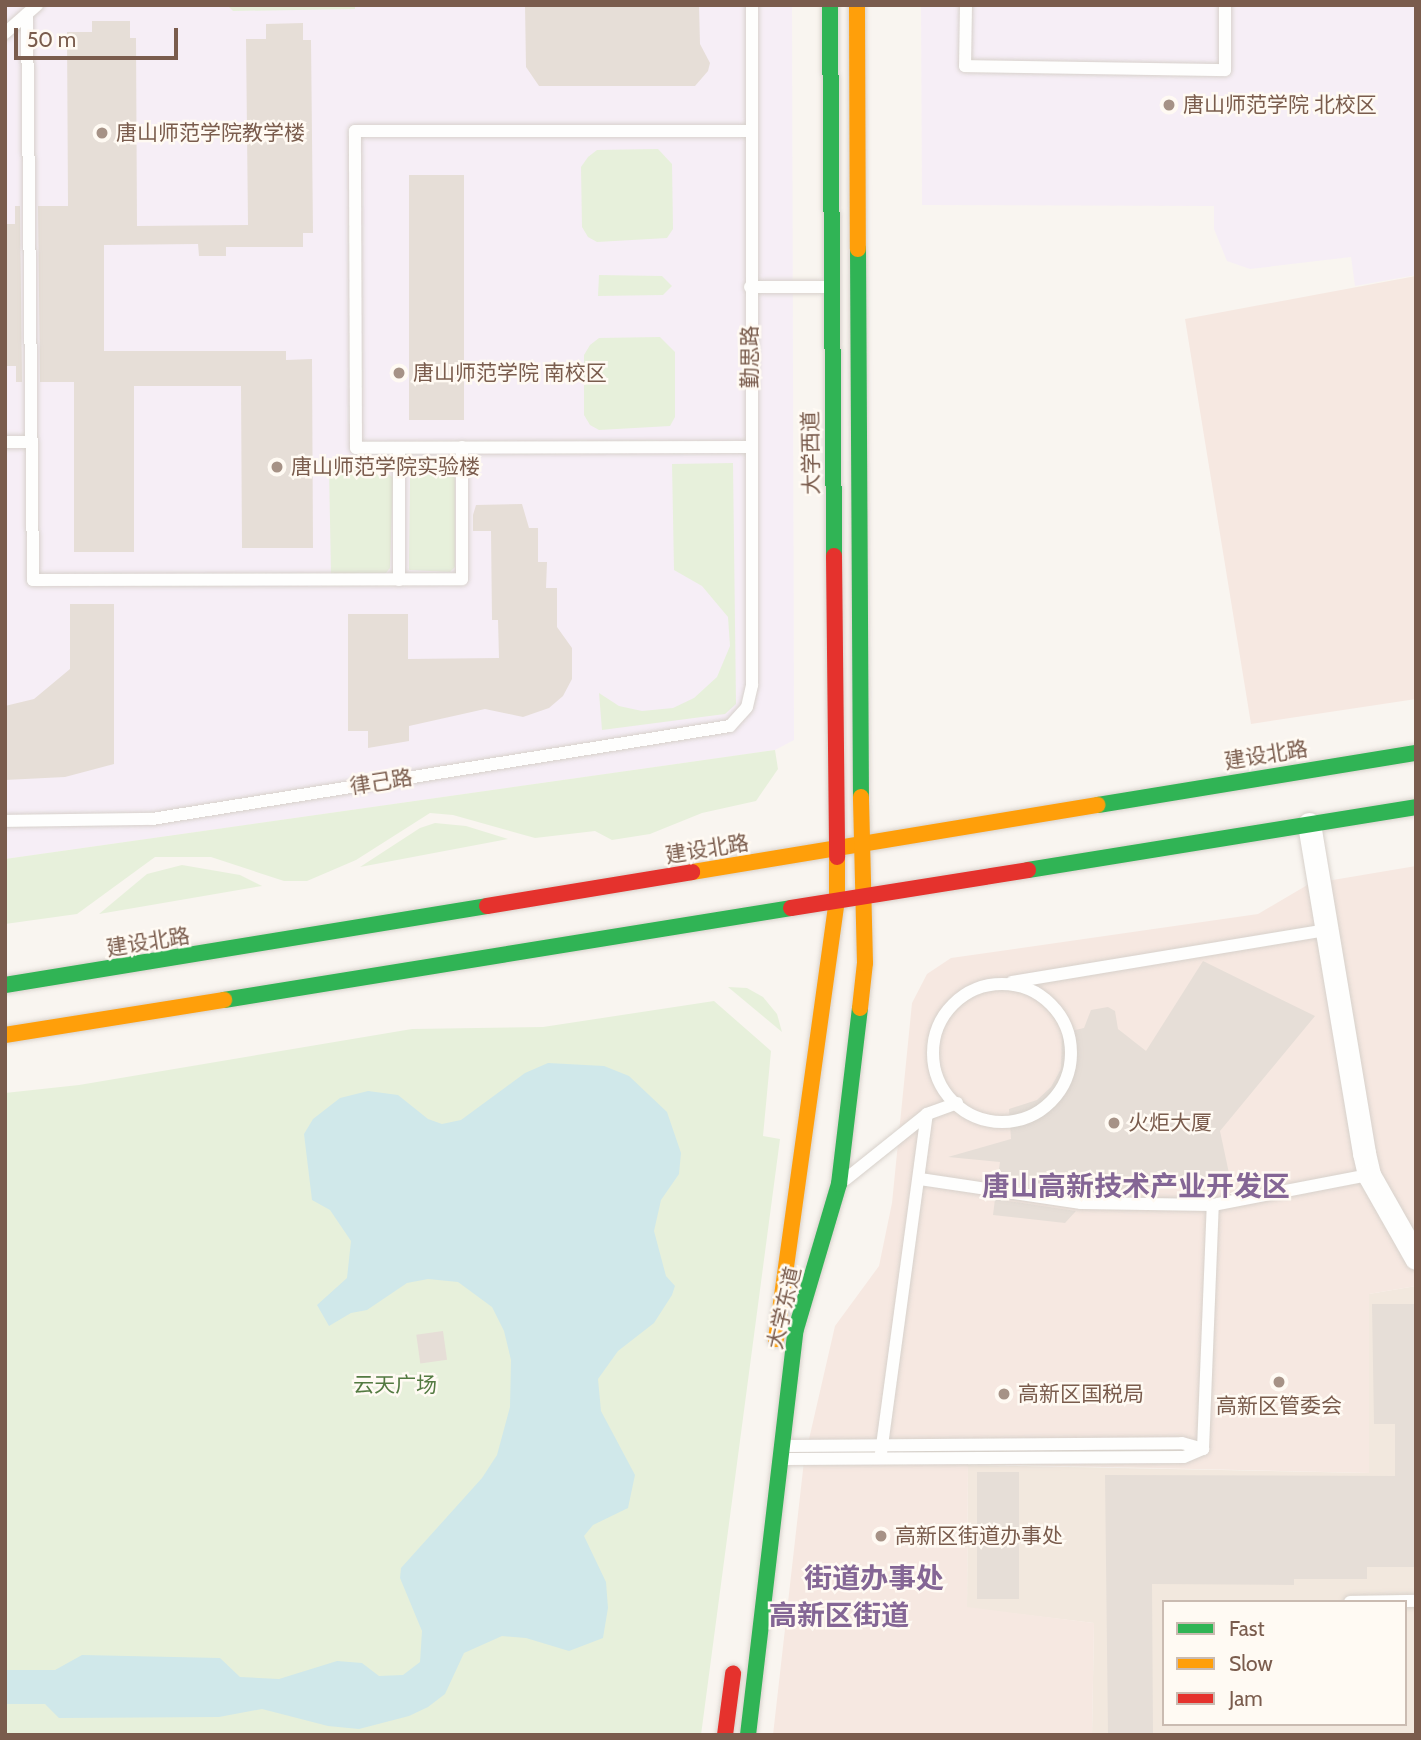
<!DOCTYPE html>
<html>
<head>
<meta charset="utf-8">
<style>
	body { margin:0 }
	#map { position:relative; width:1421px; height:1740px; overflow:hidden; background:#f9f5f0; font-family:Cabin,"Noto Sans SC",sans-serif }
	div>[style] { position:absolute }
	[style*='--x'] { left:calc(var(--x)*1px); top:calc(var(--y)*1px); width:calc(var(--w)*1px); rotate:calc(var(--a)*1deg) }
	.residential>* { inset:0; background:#f2e8de }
	.commercial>* { inset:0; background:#f6e8e1 }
	.education>* { inset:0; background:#f6eef6 }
	.green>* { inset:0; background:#e7f0db }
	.water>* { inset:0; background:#d0e8ea }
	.building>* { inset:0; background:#e6ded7; transform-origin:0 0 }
	.roads { filter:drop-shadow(0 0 2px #d7d1cb) drop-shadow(0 0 2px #d7d1cb) }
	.lane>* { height:12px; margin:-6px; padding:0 6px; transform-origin:6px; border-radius:6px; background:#fefefd }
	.lane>.ring { margin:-6px; padding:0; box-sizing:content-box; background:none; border:12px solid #fefefd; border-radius:50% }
	.street>* { height:23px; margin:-11.5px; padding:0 11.5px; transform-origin:11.5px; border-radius:11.5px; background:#fefefd }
	.fast>* { height:16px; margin:-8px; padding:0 8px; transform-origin:8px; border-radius:8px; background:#30b455 }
	.slow>* { height:16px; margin:-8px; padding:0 8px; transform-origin:8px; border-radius:8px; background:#ff9f0a }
	.jam>* { height:16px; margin:-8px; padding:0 8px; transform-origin:8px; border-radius:8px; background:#e5322d }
	.dots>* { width:19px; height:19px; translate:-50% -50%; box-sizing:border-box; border:4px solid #fffaf3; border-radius:50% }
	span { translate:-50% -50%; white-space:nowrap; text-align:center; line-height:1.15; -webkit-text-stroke:5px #fffaf3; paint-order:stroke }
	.poi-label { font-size:21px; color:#7a5c4d }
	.left { translate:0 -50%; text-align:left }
	.street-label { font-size:21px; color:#7a5c4d }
	.park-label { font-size:21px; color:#537a41 }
	.district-label { font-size:28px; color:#846695; font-weight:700 }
	.frame { position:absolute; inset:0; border:7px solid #7a5c4d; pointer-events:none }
	.legend { position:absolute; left:1162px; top:1600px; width:245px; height:126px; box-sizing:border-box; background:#fffaf3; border:2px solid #cabbb1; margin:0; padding:9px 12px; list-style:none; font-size:21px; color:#7a5c4d }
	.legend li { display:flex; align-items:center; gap:14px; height:35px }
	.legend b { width:35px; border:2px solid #cabbb1 }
	.scale { position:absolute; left:14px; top:28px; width:164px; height:32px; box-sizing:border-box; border:4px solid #7a5c4d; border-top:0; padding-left:9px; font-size:21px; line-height:24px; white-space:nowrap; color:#7a5c4d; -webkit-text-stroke:5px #fffaf3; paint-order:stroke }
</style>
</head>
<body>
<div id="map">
	<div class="residential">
		<div style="clip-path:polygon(evenodd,1416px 1286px,1416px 1735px,1092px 1735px,1094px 1623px,967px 1608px,968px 1465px,1369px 1473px,1369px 1294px,1416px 1286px,1164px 1602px,1405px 1602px,1405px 1724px,1164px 1724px,1164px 1602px)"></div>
	</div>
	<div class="commercial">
		<div style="clip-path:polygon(1416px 276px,1416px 699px,1251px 724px,1185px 319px)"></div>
		<div style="clip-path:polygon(1416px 866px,1416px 1286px,1369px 1294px,1369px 1473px,968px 1464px,967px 1607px,1094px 1623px,1092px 1735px,773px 1735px,804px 1461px,835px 1326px,879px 1266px,892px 1203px,912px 1003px,927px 974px,951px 958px,1258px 914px,1309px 884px)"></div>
	</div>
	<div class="education">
		<div style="clip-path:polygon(5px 5px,792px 5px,794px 740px,775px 750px,5px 859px)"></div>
		<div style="clip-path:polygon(921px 5px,1416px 5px,1416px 275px,1355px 286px,1351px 257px,1250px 269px,1227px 261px,1214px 229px,1214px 206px,922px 205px)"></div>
	</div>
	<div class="green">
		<div style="clip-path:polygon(227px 5px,355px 5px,355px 9px,233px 11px)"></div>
		<div style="clip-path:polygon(658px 149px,672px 164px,673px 229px,667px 238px,597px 242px,588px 237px,582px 227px,581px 167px,588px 157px,597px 150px)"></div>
		<div style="clip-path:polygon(599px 275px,662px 276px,672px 286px,663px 295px,598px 296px)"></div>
		<div style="clip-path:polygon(660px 337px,675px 352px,675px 417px,670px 426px,599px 430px,590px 425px,584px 415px,584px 355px,590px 345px,599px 338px)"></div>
		<div style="clip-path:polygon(733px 463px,736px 704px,725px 714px,602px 730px,599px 693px,619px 706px,642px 711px,673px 708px,694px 698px,717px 677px,730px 646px,728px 617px,702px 586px,674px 570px,672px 464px)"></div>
		<div style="clip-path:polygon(417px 464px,455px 467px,455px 567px,450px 572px,409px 570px,410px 472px)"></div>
		<div style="clip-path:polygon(380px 466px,393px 478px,390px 568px,386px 573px,331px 574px,329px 467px)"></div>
		<div style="clip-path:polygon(775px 750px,778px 769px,756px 801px,702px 813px,650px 834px,612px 840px,595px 831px,535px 838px,453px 815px,430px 813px,356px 860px,307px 881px,284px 881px,211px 857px,155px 857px,77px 914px,5px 924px,5px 859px)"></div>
		<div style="clip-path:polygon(435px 823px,466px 826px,508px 839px,360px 867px,420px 828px)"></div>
		<div style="clip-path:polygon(182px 865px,240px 875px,262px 886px,99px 914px,147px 874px)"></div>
		<div style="clip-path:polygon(728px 987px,747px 988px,763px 997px,777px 1014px,782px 1032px)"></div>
		<div style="clip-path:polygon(714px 1001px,771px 1051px,763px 1136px,780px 1139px,701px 1735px,5px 1735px,5px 1093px,79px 1085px,412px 1029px,543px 1027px)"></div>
	</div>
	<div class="water">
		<div style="clip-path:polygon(548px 1063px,604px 1066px,629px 1076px,667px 1112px,681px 1153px,679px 1174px,661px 1200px,654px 1231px,666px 1276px,675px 1286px,672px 1295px,654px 1323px,618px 1351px,598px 1379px,601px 1411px,635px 1475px,628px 1508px,593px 1525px,584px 1536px,606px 1582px,608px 1608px,603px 1638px,569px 1651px,526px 1638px,502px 1636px,464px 1653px,445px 1694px,428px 1707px,409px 1716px,359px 1729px,328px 1726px,262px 1709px,219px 1717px,59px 1718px,45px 1704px,5px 1704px,5px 1670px,55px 1670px,82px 1655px,220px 1658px,240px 1677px,279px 1679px,337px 1661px,362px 1663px,379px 1676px,403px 1675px,420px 1662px,422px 1631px,400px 1578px,401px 1568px,482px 1478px,497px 1455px,510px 1407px,511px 1360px,504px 1331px,492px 1307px,458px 1282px,428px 1279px,407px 1283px,367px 1310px,351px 1313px,329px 1326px,317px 1305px,347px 1278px,351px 1241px,330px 1210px,312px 1200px,304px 1134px,313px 1119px,340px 1098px,368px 1091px,398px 1095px,428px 1119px,442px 1124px,461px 1120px,525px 1073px)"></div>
	</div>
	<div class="building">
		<div style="clip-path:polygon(525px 5px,699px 5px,700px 44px,710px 63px,708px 71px,695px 86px,539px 86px,526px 67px)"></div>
		<div style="clip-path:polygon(92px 21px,130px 21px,130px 38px,136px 38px,137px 226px,248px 225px,246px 39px,266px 39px,266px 24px,303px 23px,303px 40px,311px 40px,313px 233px,303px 233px,303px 247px,226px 247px,226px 256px,199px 256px,198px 244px,104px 245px,104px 351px,286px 351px,286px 360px,312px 359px,313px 548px,242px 548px,241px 386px,134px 386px,134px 552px,74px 552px,74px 382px,40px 382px,38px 206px,68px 206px,67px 32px,92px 32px)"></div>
		<div style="left:409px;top:175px;width:55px;height:245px"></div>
		<div style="clip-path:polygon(15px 206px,20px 206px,22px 382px,16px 382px,16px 366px,5px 366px,5px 224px,15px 224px)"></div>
		<div style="clip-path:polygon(522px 504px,529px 528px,538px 528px,538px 562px,547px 562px,546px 588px,557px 588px,557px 627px,572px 648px,572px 679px,563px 696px,549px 708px,523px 717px,485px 709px,409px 726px,409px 741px,368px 748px,368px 731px,348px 731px,348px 614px,408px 614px,408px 659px,499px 658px,498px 620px,492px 620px,491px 531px,473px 531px,473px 515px,476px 505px)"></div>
		<div style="clip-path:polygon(70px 604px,114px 604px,114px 764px,65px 777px,5px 780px,5px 706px,34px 699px,70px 669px)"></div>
		<div style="clip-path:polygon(1203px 961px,1315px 1016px,1220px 1131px,1230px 1178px,1082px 1194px,997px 1182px,1000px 1162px,948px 1157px,1011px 1139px,1009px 1109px,1037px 1100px,1051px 1087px,1061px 1069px,1062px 1033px,1084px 1028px,1091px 1010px,1108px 1007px,1115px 1011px,1118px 1029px,1146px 1051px)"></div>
		<div style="clip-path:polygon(995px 1199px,1076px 1211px,1065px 1223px,993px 1215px)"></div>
		<div style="clip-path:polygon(1372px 1304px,1416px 1304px,1416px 1567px,1367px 1567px,1367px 1579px,1294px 1579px,1294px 1585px,1152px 1584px,1153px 1735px,1108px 1735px,1105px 1475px,1395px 1476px,1395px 1424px,1374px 1424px)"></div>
		<div style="left:443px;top:1331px;width:29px;height:27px;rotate:82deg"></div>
		<div style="left:977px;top:1472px;width:42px;height:127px"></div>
	</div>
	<div class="roads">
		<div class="lane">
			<div style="--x:966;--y:5;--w:61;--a:90.9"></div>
			<div style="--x:965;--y:66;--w:260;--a:0.9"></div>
			<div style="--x:1225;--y:70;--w:65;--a:-90"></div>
			<div style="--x:27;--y:14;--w:566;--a:89.39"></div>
			<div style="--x:33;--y:580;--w:429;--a:-0.1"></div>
			<div style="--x:462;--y:579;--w:132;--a:-90"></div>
			<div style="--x:5;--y:33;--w:43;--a:-41.2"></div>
			<div style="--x:750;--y:287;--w:80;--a:0"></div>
			<div style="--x:5;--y:442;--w:27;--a:0"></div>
			<div style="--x:750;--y:447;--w:394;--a:179.9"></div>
			<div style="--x:356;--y:448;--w:317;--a:-90.2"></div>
			<div style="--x:355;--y:131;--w:396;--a:0"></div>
			<div style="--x:399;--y:448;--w:132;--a:90"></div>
			<div style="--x:5;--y:821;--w:147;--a:-0.8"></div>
			<div style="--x:152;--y:819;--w:585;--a:-9.14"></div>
			<div style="--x:730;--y:726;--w:25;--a:-48"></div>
			<div style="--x:747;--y:707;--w:23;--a:-77"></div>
			<div style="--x:752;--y:685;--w:680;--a:-90"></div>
			<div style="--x:1012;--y:982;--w:318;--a:-9.4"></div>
			<div class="ring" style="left:933px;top:984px;width:126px;height:126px"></div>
			<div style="--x:846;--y:1179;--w:104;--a:-38.7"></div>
			<div style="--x:927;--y:1114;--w:32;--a:-20"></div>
			<div style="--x:920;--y:1179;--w:163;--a:8.5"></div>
			<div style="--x:1081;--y:1203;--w:132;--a:0.9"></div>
			<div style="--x:1213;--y:1205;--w:159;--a:-10.9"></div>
			<div style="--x:784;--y:1446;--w:398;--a:-0.4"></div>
			<div style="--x:1182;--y:1443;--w:22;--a:16"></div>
			<div style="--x:1203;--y:1449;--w:244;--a:-87.7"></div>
			<div style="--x:881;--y:1453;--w:342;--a:-82.3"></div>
			<div style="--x:783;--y:1459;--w:401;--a:-0.3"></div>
			<div style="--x:1184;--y:1457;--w:21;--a:-23"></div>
			<div style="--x:1350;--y:1602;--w:66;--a:-0.9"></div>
		</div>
		<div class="street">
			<div style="--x:1309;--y:824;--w:334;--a:80.5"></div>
			<div style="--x:1364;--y:1153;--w:23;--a:77"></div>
			<div style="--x:1369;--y:1175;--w:95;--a:60.5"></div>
		</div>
		<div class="fast">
			<div style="--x:830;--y:5;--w:551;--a:89.58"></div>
			<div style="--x:858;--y:249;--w:548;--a:89.69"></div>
			<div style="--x:1098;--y:805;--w:322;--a:-9.3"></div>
			<div style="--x:1028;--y:870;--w:393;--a:-9.2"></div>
			<div style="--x:5;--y:985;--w:488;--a:-9.3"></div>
			<div style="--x:224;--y:1000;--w:574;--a:-9.22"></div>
			<div style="--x:748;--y:1735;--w:409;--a:-83.3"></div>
			<div style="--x:796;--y:1329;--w:151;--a:-73.5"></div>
			<div style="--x:839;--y:1184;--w:177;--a:-83.2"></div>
		</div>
		<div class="slow">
			<div style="--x:857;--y:5;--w:244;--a:89.8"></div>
			<div style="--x:692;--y:872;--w:411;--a:-9.4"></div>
			<div style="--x:860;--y:1008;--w:45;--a:-83.7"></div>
			<div style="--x:865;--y:963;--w:166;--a:-91.4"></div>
			<div style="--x:5;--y:1035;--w:222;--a:-9.1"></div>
			<div style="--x:776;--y:1339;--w:443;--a:-82.1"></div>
			<div style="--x:837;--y:900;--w:43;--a:-90"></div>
		</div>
		<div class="jam">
			<div style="--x:834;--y:556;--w:301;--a:89.4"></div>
			<div style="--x:487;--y:906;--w:208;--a:-9.4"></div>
			<div style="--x:791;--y:908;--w:240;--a:-9.1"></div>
			<div style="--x:725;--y:1735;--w:62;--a:-82.5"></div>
		</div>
	</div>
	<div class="dots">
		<div style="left:1169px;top:105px;background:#a69286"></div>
		<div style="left:102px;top:133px;background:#a69286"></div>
		<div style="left:399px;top:373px;background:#a69286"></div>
		<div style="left:277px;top:467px;background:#a69286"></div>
		<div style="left:1114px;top:1123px;background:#a69286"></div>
		<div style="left:1279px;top:1382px;background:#a69286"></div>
		<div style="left:1004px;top:1394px;background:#a69286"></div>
		<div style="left:881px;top:1536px;background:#a69286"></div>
	</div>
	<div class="poi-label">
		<span class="left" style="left:1183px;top:105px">唐山师范学院 北校区</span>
		<span class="left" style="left:116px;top:133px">唐山师范学院教学楼</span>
		<span class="left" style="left:413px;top:373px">唐山师范学院 南校区</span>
		<span class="left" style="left:291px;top:467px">唐山师范学院实验楼</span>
		<span class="left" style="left:1128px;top:1123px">火炬大厦</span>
		<span class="left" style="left:1018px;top:1394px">高新区国税局</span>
		<span style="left:1279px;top:1406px">高新区管委会</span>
		<span class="left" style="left:895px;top:1536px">高新区街道办事处</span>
	</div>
	<div class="street-label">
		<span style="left:750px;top:357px;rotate:-90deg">勤思路</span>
		<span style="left:811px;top:453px;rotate:-91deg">大学西道</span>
		<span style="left:1266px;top:755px;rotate:-9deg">建设北路</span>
		<span style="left:381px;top:782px;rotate:-9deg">律己路</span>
		<span style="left:707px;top:849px;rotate:-9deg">建设北路</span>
		<span style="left:148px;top:942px;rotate:-9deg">建设北路</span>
		<span style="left:784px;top:1308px;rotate:-77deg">大学东道</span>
	</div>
	<div class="park-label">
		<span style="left:395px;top:1385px">云天广场</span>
	</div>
	<div class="district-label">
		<span style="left:1136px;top:1186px">唐山高新技术产业开发区</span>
		<span style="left:874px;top:1578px">街道办事处</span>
		<span style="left:839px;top:1615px">高新区街道</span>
	</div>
	<div class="frame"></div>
	<ul class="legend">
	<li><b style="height:9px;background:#30b455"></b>Fast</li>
	<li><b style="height:9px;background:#ff9f0a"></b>Slow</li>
	<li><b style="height:9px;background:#e5322d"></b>Jam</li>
	</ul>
	<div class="scale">50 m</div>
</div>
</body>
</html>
